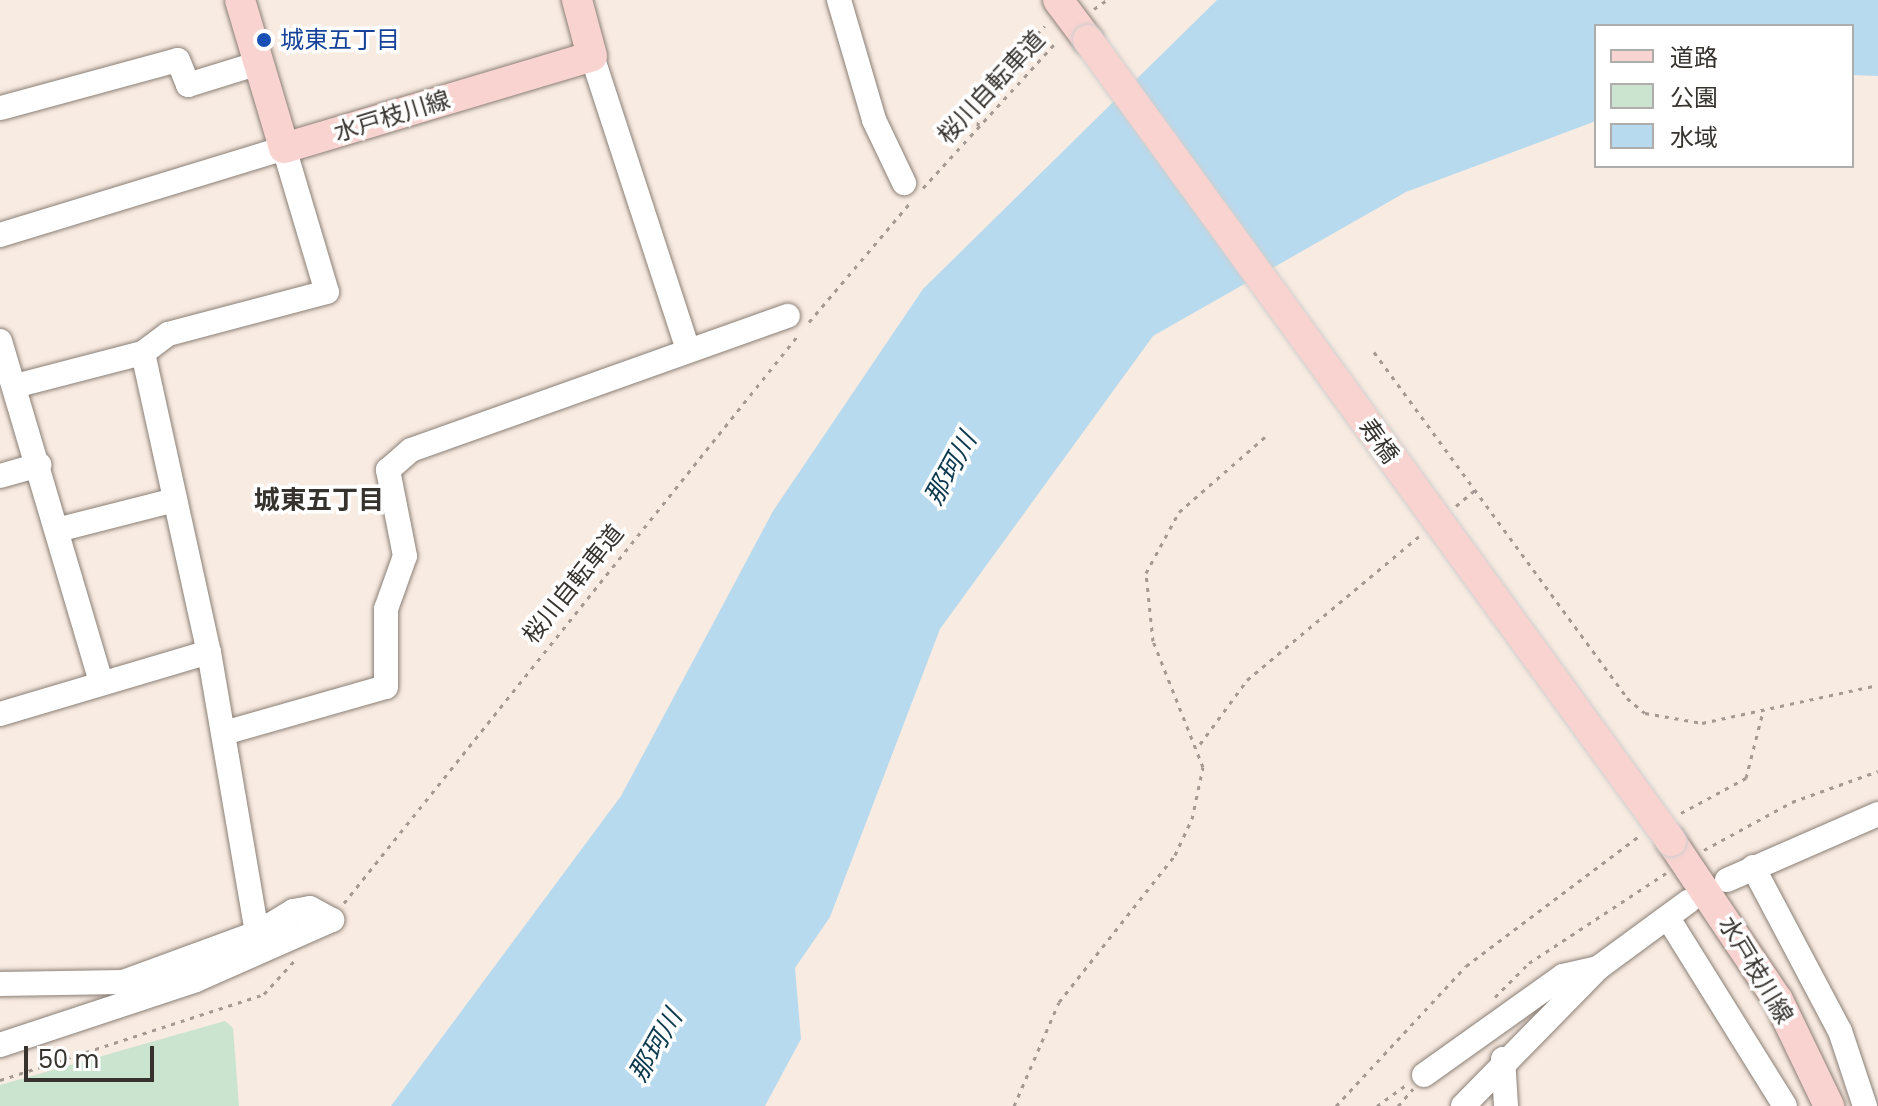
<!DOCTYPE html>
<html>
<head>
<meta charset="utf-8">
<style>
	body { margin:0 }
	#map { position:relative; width:1878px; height:1106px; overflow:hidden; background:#f8ebe1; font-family:Poppins,"Noto Sans JP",sans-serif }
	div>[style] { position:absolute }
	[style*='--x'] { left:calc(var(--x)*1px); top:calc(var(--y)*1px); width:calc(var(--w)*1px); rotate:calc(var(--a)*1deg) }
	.green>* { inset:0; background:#cae4cf }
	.water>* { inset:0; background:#b8daee }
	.path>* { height:3px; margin-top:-1.5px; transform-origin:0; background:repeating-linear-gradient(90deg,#a49a93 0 4px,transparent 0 10px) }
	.roads { filter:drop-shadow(0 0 2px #8a7f76) drop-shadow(0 0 2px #8a7f76) }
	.minor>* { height:24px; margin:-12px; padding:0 12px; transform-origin:12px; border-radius:12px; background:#fff }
	.major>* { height:30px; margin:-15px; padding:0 15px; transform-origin:15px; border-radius:15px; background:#f9d3d0 }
	.bridges { filter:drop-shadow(0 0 2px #cfcecd) drop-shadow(0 0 2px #cfcecd) }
	.major-bridge>* { height:30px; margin:-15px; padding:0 15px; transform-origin:15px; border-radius:15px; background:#f9d3d0 }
	.dots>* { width:22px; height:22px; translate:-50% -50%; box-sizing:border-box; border:4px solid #fff; border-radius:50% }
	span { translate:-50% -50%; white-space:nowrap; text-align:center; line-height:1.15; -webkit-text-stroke:7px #fff; paint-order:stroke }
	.transit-label { font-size:24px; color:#164399 }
	.left { translate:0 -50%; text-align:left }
	.street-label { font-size:24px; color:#36322e }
	.water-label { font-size:26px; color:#0b384d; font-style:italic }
	.neighbourhood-label { font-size:26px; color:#36322e; font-weight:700 }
	.legend { position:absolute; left:1594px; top:24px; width:260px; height:144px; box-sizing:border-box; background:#fff; border:2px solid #afadab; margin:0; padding:10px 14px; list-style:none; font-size:24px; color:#36322e }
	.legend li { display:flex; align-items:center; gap:16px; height:40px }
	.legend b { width:40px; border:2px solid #afadab }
	.scale { position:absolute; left:24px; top:1046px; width:130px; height:36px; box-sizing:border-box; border:4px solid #36322e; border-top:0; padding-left:10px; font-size:24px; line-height:28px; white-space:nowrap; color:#36322e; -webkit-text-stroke:6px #fff; paint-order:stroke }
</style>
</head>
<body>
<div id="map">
	<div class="green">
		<div style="clip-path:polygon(225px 1021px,233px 1028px,239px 1106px,0 1106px,0 1085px)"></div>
	</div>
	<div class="water">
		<div style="clip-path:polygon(1217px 0,1878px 0,1878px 76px,1852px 75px,1852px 26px,1596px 26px,1596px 121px,1406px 192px,1153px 336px,940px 629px,830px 917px,795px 968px,801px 1039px,765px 1106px,391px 1106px,621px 796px,773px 511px,923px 289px)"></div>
	</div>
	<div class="path">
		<div style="--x:1094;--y:9;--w:16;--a:-35"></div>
		<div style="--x:978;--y:126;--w:36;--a:-87"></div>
		<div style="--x:980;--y:90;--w:91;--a:-44.6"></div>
		<div style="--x:923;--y:188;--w:200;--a:-47.6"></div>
		<div style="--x:809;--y:322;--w:156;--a:-49.7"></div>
		<div style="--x:1374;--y:352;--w:429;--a:53.8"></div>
		<div style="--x:1627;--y:698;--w:23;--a:40"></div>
		<div style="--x:1645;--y:713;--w:58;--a:10"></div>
		<div style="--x:1702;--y:723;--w:180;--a:-12.2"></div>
		<div style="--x:1456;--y:506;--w:25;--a:-40"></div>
		<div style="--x:1200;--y:744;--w:79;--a:-53.7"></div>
		<div style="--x:1247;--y:680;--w:224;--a:-39.9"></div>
		<div style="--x:1681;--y:813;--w:74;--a:-28.3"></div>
		<div style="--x:1746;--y:778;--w:65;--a:-75.7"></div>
		<div style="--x:1704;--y:850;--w:100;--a:-28.6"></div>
		<div style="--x:1792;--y:802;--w:91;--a:-19.8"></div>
		<div style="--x:344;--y:903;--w:729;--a:-51.35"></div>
		<div style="--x:1495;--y:997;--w:48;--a:-45"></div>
		<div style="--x:1529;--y:963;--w:164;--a:-33.3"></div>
		<div style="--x:0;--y:1080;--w:278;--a:-18"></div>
		<div style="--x:264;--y:994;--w:46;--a:-47.6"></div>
		<div style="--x:1014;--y:1106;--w:113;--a:-66.6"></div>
		<div style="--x:1059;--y:1002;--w:187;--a:-51.7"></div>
		<div style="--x:1175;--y:855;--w:40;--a:-65"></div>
		<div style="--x:1192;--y:819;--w:53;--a:-78.1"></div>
		<div style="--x:1203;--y:767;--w:136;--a:-111.6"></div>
		<div style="--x:1153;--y:641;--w:68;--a:-95.9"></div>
		<div style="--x:1146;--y:573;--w:69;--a:-61.6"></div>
		<div style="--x:1179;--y:512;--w:116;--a:-41.1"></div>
		<div style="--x:1336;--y:1106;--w:191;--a:-47.1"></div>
		<div style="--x:1466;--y:966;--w:216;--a:-36.9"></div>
		<div style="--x:1377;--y:1106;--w:37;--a:-36"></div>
		<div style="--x:1398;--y:1106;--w:23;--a:-49"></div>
	</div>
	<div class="roads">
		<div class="minor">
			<div style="--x:839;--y:0;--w:125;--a:73.7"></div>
			<div style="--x:874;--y:120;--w:70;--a:64.5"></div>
			<div style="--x:592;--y:56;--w:309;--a:71.9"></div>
			<div style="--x:1;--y:108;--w:183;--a:-15.2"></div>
			<div style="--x:178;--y:60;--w:27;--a:68"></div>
			<div style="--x:188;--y:85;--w:74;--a:-17.2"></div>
			<div style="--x:0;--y:235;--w:297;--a:-17"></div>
			<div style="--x:284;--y:148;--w:150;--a:73.4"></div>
			<div style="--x:327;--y:292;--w:164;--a:165.2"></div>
			<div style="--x:168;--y:334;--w:31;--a:143"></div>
			<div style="--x:143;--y:353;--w:306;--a:77.6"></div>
			<div style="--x:209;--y:652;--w:285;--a:80.3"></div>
			<div style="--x:257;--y:933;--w:42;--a:-31.4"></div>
			<div style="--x:293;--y:911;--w:17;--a:-10"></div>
			<div style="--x:310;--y:908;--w:25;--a:29"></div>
			<div style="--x:0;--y:341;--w:356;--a:73.5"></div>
			<div style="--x:15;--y:386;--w:132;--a:-14.5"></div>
			<div style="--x:0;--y:476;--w:41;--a:-15.8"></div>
			<div style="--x:57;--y:530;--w:122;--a:-14.3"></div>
			<div style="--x:0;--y:714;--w:218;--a:-16.5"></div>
			<div style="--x:224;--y:733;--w:168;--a:-15.9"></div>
			<div style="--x:386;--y:687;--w:78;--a:-90"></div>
			<div style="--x:386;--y:609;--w:56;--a:-70.3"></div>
			<div style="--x:405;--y:556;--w:88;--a:-101.2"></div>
			<div style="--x:388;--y:470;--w:30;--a:-41"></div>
			<div style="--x:411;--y:450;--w:400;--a:-19.6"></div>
			<div style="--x:1753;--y:867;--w:186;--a:62.1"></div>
			<div style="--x:1840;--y:1031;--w:79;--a:71.6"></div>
			<div style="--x:1727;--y:880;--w:165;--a:-23.6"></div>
			<div style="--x:1668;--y:918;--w:221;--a:58.1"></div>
			<div style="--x:0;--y:984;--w:123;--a:-0.9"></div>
			<div style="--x:123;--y:982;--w:143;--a:-20.1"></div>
			<div style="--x:0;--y:1045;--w:206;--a:-18.3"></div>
			<div style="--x:196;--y:980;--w:149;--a:-23.8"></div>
			<div style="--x:1503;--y:1059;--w:47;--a:86.3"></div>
			<div style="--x:1424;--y:1075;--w:171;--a:-35.5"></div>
			<div style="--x:1563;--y:976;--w:36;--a:-13"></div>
			<div style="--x:1463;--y:1106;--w:193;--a:-45.6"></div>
			<div style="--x:1598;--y:968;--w:112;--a:-36.3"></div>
		</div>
		<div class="major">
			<div style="--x:240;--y:0;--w:154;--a:73.4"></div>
			<div style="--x:284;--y:148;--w:321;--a:-16.6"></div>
			<div style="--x:592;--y:56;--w:58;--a:-105"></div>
			<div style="--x:1058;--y:0;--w:50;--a:53.1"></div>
			<div style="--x:1671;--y:841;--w:192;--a:56.1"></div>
			<div style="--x:1778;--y:1000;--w:118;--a:64.3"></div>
		</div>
	</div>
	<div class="bridges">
		<div class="major-bridge">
			<div style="--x:1088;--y:40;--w:991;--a:53.95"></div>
		</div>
	</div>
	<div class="dots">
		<div style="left:264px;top:40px;background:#1a4fb4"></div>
	</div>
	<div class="transit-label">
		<span class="left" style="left:280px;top:40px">城東五丁目</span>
	</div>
	<div class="street-label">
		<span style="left:991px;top:87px;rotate:-47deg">桜川自転車道</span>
		<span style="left:392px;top:116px;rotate:-17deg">水戸枝川線</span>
		<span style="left:1379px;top:441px;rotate:54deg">寿橋</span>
		<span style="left:573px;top:584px;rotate:-51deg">桜川自転車道</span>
		<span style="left:1756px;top:970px;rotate:59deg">水戸枝川線</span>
	</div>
	<div class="water-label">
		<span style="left:951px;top:469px;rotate:-61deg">那珂川</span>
		<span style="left:656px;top:1046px;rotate:-60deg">那珂川</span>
	</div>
	<div class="neighbourhood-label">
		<span style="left:319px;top:501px">城東五丁目</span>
	</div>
	<ul class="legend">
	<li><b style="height:10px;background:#f9d3d0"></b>道路</li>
	<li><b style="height:22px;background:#cae4cf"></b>公園</li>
	<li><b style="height:22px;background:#b8daee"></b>水域</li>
	</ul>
	<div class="scale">50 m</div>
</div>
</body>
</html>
